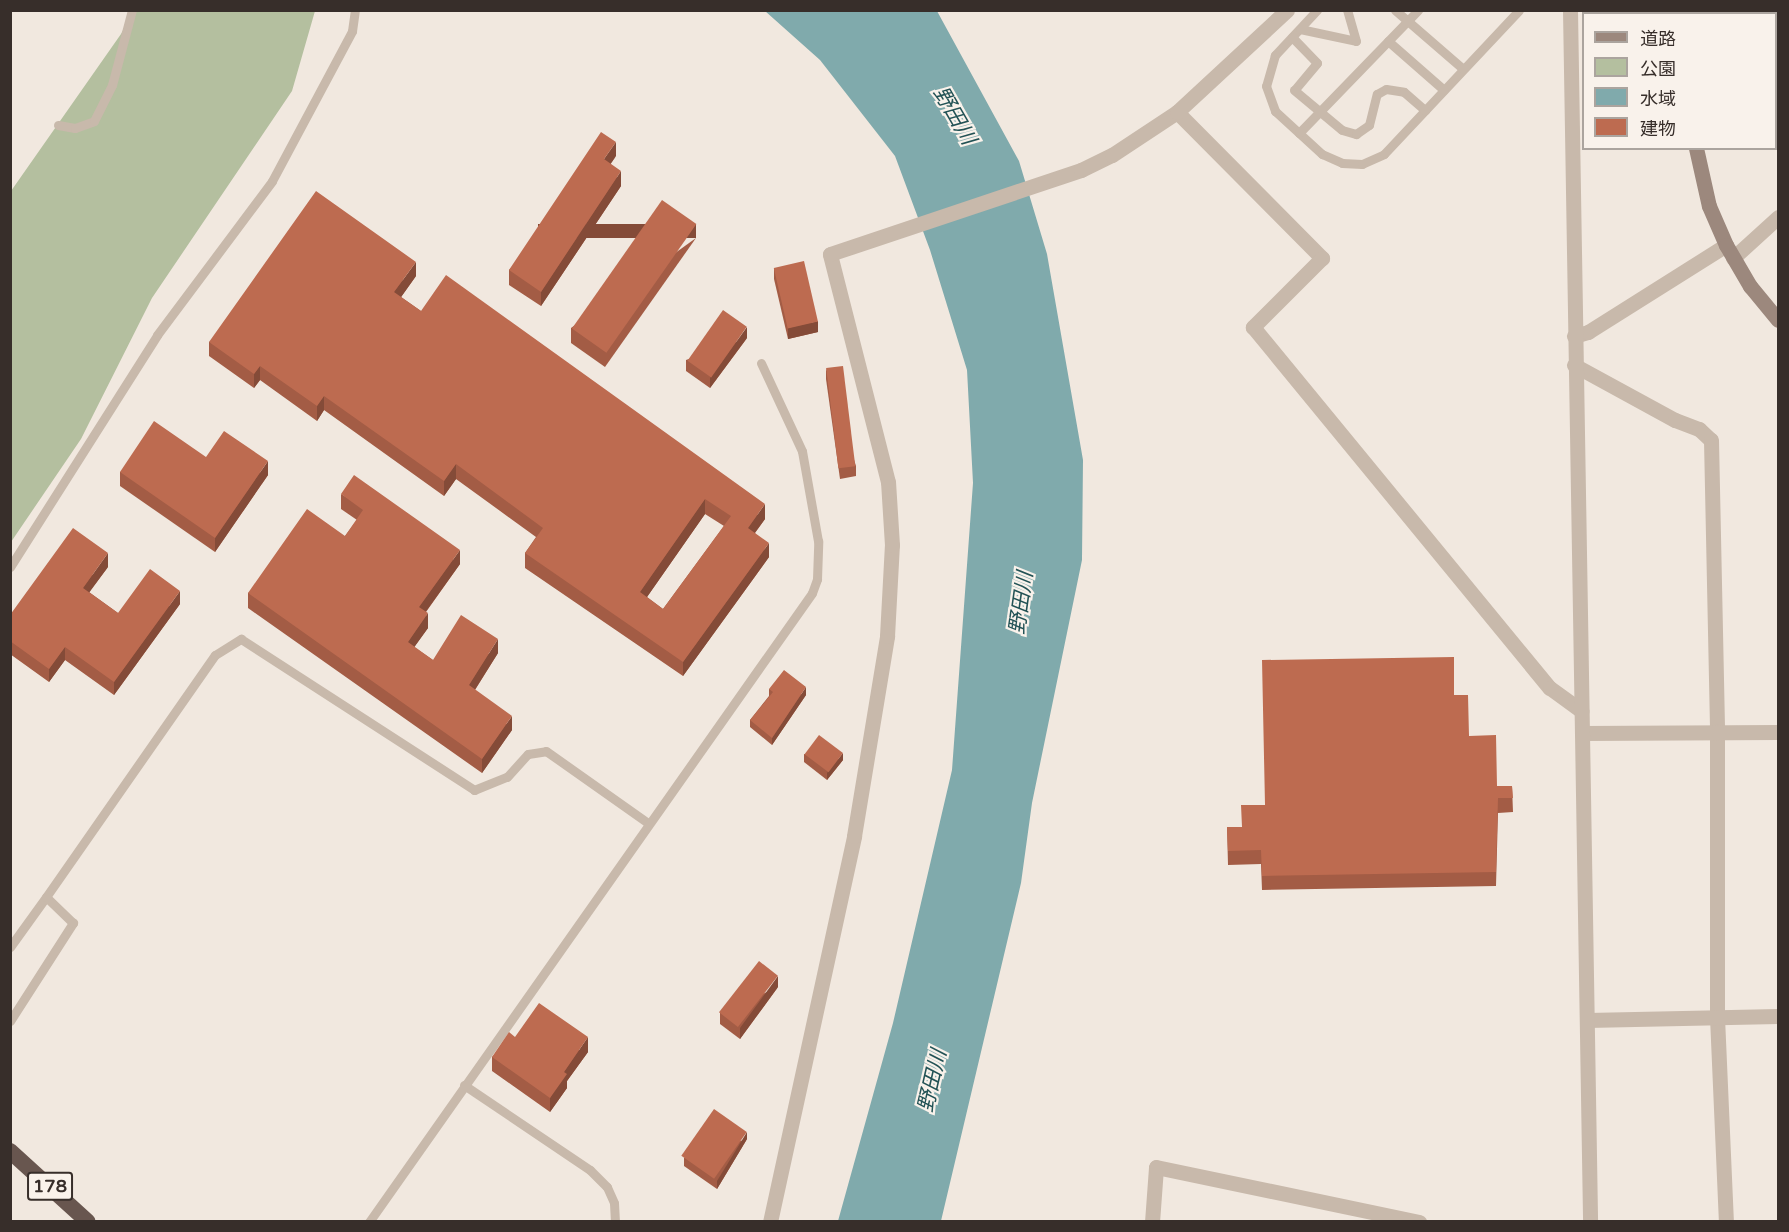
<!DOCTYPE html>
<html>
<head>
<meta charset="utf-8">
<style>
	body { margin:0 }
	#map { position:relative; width:1789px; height:1232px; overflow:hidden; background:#f1e8df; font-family:"Varela Round","Noto Sans JP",sans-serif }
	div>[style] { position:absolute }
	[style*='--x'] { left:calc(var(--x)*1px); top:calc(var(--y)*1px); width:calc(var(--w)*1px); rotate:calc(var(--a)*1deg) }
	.green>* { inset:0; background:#b4bf9f }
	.water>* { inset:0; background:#80aaac }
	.service>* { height:9px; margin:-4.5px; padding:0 4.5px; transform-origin:4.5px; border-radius:4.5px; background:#c8b9ab }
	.minor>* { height:15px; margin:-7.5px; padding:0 7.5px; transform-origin:7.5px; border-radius:7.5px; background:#c8b9ab }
	.tertiary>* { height:15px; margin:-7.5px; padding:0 7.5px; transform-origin:7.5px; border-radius:7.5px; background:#c8b9ab }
	.secondary>* { height:15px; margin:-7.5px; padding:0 7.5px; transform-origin:7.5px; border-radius:7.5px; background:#9c887d }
	.trunk>* { height:16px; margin:-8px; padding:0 8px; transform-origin:8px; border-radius:8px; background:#68564f }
	.wall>* { inset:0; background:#a35c45 }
	.shaded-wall>* { inset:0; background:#844b38; transform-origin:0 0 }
	.building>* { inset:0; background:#bd6b50; transform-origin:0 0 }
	span { translate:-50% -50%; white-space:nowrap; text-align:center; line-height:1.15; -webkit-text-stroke:4.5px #f9f2eb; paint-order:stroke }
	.shield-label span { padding:2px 4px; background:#f9f2eb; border:2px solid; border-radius:4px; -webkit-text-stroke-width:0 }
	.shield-label { font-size:18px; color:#372e2a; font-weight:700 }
	.water-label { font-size:21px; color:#225255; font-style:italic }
	.frame { position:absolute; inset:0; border:12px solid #372e2a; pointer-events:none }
	.legend { position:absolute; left:1582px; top:12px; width:195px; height:138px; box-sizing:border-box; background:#f9f2eb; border:2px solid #aba49e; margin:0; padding:8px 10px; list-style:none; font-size:18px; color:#372e2a }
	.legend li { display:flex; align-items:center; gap:12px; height:30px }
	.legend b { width:30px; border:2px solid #aba49e }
</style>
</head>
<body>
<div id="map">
	<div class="green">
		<div style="clip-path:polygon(133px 11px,315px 11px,292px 91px,152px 298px,81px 439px,11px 542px,11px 191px,121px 34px)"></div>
	</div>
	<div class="water">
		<div style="clip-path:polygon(765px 11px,937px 11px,1019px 161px,1047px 254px,1083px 460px,1082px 560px,1032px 803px,1021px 883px,941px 1221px,838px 1221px,893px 1023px,952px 770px,973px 483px,967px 370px,930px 250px,895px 156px,820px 60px)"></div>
	</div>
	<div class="service">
		<div style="--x:1317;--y:10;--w:62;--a:133"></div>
		<div style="--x:1275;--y:55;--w:32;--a:106"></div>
		<div style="--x:1266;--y:86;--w:27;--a:70"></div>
		<div style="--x:1275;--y:111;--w:64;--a:42.5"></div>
		<div style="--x:1322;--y:154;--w:22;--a:24"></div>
		<div style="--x:1342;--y:163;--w:20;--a:3"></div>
		<div style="--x:1362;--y:164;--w:24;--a:-24"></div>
		<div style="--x:1384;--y:154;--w:197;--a:-46.8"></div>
		<div style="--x:1395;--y:10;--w:90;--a:40.9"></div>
		<div style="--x:1300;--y:29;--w:57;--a:12.1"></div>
		<div style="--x:1356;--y:41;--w:32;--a:-106"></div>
		<div style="--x:1292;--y:37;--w:36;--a:46"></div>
		<div style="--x:1317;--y:63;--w:35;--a:130"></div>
		<div style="--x:1294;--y:90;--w:62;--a:39.8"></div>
		<div style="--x:1342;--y:130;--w:15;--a:16"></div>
		<div style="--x:1356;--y:134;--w:16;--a:-35"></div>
		<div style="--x:1369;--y:125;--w:32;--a:-76"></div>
		<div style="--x:1377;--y:94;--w:10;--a:-29"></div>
		<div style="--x:1386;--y:89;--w:18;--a:9"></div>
		<div style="--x:1404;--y:92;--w:28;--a:41"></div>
		<div style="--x:1388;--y:41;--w:74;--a:41.2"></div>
		<div style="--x:58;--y:125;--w:17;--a:10"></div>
		<div style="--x:75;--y:128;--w:20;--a:-20"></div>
		<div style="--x:94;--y:121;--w:40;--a:-63.4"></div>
		<div style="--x:112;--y:85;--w:78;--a:-75.1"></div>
		<div style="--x:1299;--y:133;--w:171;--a:-45.9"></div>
		<div style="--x:10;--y:567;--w:275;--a:-57.6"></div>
		<div style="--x:157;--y:335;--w:192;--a:-53.2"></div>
		<div style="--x:272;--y:181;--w:170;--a:-61.9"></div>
		<div style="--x:352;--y:31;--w:21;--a:-82"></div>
		<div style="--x:10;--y:947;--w:62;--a:-54.2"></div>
		<div style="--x:10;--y:1021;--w:117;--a:-57.3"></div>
		<div style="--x:73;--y:923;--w:37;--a:-136"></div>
		<div style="--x:46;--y:897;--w:295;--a:-55.1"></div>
		<div style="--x:215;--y:655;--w:31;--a:-32"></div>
		<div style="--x:241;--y:639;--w:278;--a:32.9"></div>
		<div style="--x:474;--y:790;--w:35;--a:-22"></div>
		<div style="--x:507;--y:777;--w:31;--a:-48"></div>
		<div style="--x:528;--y:754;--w:18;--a:-9"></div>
		<div style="--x:546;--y:751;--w:125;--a:35.2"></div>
		<div style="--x:464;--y:1085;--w:152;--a:34"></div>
		<div style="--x:590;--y:1170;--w:24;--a:45"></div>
		<div style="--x:607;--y:1187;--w:17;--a:66"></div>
		<div style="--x:614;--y:1203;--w:19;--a:87"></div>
		<div style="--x:369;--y:1222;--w:769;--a:-54.84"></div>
		<div style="--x:812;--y:593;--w:15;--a:-70"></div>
		<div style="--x:817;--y:579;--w:38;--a:-88"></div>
		<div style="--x:818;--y:541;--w:91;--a:-100.1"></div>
		<div style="--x:802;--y:451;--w:97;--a:-115"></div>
	</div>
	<div class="minor">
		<div style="--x:1177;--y:112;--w:206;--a:45.2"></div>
		<div style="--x:1322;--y:258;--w:98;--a:135"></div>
		<div style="--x:1253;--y:327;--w:467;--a:50.6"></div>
		<div style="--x:1550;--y:688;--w:39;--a:36"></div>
		<div style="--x:1733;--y:258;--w:61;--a:-42.3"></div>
		<div style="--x:1574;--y:336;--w:15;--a:-16"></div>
		<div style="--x:1588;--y:332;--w:163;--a:-32.2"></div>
		<div style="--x:1574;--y:365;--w:115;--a:28.6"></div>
		<div style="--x:1675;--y:420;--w:26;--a:21"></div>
		<div style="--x:1699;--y:429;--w:16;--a:43"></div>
		<div style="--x:1711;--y:440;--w:291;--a:88.8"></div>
		<div style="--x:1717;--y:731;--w:286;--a:90"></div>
		<div style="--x:1717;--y:1017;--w:205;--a:87.5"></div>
		<div style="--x:1582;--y:733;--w:196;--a:-0.3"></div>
		<div style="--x:1587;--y:1020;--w:191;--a:-1.2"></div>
		<div style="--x:770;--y:1222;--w:395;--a:-77.7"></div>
		<div style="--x:854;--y:836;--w:203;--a:-80.6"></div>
		<div style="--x:887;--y:636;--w:91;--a:-86.9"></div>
		<div style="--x:892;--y:545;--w:63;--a:-93.6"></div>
		<div style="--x:888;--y:482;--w:235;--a:-104.3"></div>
		<div style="--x:830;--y:254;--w:265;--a:-18.5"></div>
		<div style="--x:1081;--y:170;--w:34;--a:-26"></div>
		<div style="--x:1112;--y:155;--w:78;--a:-33.5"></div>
		<div style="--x:1177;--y:112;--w:150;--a:-42.8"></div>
		<div style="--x:1152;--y:1222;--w:55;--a:-85.8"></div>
		<div style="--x:1156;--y:1167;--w:269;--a:11.8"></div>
	</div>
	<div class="tertiary">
		<div style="--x:1570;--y:10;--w:1212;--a:89.05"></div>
	</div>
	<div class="secondary">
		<div style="--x:1665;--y:10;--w:4;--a:90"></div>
		<div style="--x:1696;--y:148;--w:59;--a:77.4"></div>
		<div style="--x:1709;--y:206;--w:43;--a:66.4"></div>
		<div style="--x:1726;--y:245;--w:48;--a:59.7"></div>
		<div style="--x:1750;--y:286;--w:44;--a:50.5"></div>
	</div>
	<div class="trunk">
		<div style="--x:10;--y:1151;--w:105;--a:42.3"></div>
	</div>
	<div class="wall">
		<div style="clip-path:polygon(616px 156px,610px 164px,621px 186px,541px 306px,509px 285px,509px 270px)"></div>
		<div style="clip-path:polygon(696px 238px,605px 367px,571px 343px,571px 328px)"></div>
		<div style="clip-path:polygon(774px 268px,818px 332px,788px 339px,774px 279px)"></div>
		<div style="clip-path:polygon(evenodd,416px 276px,401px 297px,421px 311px,765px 519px,755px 533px,769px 557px,683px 676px,525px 568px,525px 553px,536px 537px,456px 479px,444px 496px,324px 410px,317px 421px,260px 380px,254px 388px,209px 356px,209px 342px,416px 276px,705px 514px,724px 526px,663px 609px,647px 597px,705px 514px)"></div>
		<div style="clip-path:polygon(747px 338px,710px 388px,686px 371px,686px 360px)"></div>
		<div style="clip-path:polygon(826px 368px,856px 466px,856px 476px,840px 479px,826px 379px)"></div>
		<div style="clip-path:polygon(206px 457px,268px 475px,215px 552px,120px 486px,120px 472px)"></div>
		<div style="clip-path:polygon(341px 494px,460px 564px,426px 612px,428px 628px,414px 647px,433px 660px,498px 653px,475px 690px,512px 730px,482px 773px,248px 608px,248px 593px,345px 536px,357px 520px,341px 509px)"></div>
		<div style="clip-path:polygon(108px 567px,89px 592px,118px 613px,180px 604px,114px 695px,65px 660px,49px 682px,10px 654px,10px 615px)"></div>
		<div style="clip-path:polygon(769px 689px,806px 695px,772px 745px,750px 727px,750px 720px,769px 696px)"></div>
		<div style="clip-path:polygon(1454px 695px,1469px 736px,1497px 786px,1512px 786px,1513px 812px,1498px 813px,1496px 886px,1262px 890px,1261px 864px,1228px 865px,1227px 827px,1242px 827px,1265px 805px)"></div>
		<div style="clip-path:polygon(804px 754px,843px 760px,827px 780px,804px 762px)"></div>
		<div style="clip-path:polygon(778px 987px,740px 1039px,720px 1024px,720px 1013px)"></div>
		<div style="clip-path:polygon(515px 1037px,588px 1052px,567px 1081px,567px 1088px,550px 1112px,492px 1071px,492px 1057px)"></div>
		<div style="clip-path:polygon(747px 1139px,717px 1189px,684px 1166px,684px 1158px)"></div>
	</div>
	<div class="shaded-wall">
		<div style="clip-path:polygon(616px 142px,616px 156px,604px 174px,604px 159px)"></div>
		<div style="clip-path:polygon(621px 171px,621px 186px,541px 306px,541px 292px)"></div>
		<div style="left:696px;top:224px;width:14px;height:158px;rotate:90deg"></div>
		<div style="clip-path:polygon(416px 262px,416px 276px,394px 307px,394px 292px)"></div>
		<div style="clip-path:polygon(818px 321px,818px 332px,788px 339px,788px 328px)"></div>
		<div style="clip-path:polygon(747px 327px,747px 338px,710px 388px,710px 378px)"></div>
		<div style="clip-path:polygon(260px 366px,260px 380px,254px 388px,254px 374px)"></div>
		<div style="clip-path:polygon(324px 396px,324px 410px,317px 421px,317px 406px)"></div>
		<div style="clip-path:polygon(268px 461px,268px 475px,215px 552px,215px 538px)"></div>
		<div style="clip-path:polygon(456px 464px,456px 479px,444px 496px,444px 481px)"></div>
		<div style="clip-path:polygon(705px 499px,705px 514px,640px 607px,640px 592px)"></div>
		<div style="clip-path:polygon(765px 504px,765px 519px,748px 542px,748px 528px)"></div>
		<div style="clip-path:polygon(769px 543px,769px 557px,683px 676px,683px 662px)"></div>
		<div style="clip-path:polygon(460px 550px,460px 564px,419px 621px,419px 607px)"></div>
		<div style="clip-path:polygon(108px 553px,108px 567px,83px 601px,83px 588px)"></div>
		<div style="clip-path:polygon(180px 591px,180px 604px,114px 695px,114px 682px)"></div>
		<div style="clip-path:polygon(428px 613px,428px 628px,408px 656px,408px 642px)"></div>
		<div style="clip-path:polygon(498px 639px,498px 653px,469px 699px,469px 685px)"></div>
		<div style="clip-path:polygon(65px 647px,65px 660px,49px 682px,49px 669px)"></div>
		<div style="clip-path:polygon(806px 687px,806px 695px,772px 745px,772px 738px)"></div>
		<div style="clip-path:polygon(512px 716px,512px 730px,482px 773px,482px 759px)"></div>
		<div style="clip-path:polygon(843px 753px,843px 760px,827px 780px,827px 773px)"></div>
		<div style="clip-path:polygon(778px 976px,778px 987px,740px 1039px,740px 1028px)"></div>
		<div style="clip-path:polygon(588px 1037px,588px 1052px,567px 1081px,567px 1088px,550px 1112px,550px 1098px,564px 1072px)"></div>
		<div style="clip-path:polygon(747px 1132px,747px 1139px,717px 1189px,717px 1181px)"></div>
	</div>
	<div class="building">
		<div style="clip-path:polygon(601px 132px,616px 142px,604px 159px,621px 171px,541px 292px,509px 270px)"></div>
		<div style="clip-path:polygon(evenodd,316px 191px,416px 262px,394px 292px,421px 311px,446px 275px,765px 504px,748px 528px,769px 543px,683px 662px,525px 553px,543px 528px,456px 464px,444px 481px,324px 396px,317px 406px,260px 366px,254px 374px,209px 342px,316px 191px,705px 499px,731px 516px,663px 609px,640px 592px,705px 499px)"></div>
		<div style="left:662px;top:200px;width:42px;height:157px;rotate:35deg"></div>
		<div style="left:804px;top:261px;width:62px;height:31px;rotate:77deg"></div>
		<div style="left:723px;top:310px;width:29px;height:62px;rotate:35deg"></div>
		<div style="left:843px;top:366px;width:101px;height:17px;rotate:83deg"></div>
		<div style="clip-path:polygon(154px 421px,206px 457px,224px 431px,268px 461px,215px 538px,120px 472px)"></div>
		<div style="clip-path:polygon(354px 475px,460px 550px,419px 607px,428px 613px,408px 642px,433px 660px,461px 615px,498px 639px,469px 685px,512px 716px,482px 759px,248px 593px,307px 509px,345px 536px,363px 510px,341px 494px)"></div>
		<div style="clip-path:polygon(73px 528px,108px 553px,83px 588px,118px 613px,150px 569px,180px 591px,114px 682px,65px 647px,49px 669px,10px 641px,10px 615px)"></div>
		<div style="clip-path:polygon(1454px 657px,1454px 695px,1468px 695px,1469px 736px,1496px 735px,1497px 786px,1512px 786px,1513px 798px,1498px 798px,1496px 872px,1262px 876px,1261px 850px,1228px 851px,1227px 827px,1242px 827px,1241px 805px,1265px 805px,1262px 660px)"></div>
		<div style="clip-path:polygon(784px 670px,806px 687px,772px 738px,750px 720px,773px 692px,769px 689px)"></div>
		<div style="left:819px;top:735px;width:30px;height:24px;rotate:37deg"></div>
		<div style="left:759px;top:961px;width:24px;height:65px;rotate:38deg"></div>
		<div style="clip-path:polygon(539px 1003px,588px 1037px,564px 1072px,567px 1074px,550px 1098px,492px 1057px,509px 1032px,515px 1037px)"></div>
		<div style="left:714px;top:1109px;width:40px;height:57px;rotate:35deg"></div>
	</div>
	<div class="shield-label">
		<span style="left:50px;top:1186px">178</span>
	</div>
	<div class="water-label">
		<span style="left:954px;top:116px;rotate:60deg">野田川</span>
		<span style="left:1022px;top:603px;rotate:-82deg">野田川</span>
		<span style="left:933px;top:1081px;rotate:-77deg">野田川</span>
	</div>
	<div class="frame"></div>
	<ul class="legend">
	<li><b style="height:8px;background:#9c887d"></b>道路</li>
	<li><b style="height:16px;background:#b4bf9f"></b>公園</li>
	<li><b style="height:16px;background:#80aaac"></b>水域</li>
	<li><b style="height:16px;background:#bd6b50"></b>建物</li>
	</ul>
</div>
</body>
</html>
